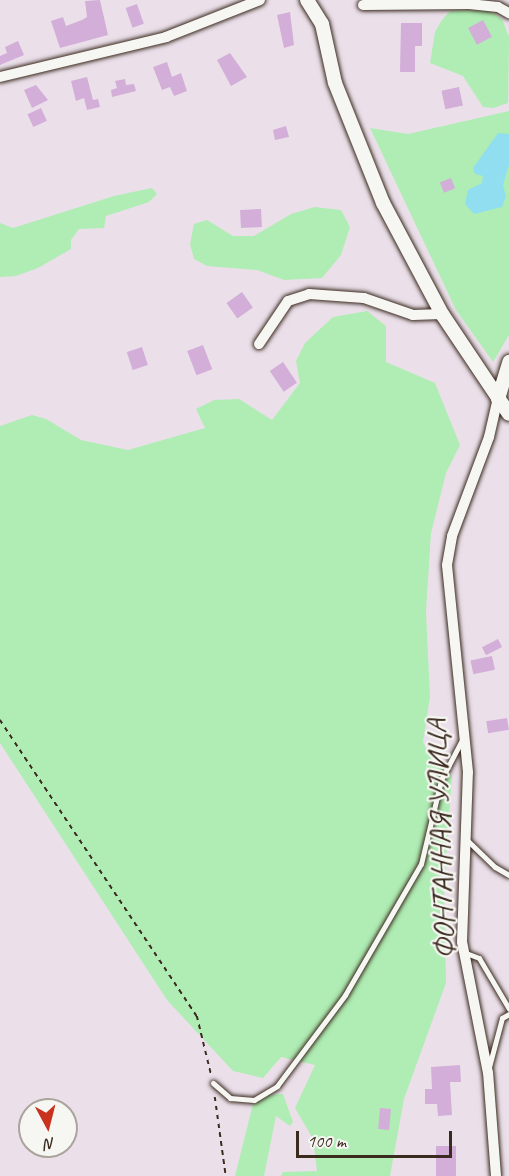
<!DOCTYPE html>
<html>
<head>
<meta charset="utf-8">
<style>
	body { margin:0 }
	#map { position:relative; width:509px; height:1176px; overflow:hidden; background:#ebe0ea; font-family:Caveat,sans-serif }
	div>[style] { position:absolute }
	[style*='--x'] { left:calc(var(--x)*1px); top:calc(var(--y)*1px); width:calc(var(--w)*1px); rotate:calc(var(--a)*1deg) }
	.green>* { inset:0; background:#afedb4 }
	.water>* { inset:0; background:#90deef }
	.building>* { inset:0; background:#d2aed8; transform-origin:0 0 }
	.path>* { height:1.5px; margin-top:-0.75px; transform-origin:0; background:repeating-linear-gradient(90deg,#3b2a1e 0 4.5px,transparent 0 9px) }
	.roads { filter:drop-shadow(0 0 2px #3b2a1e) drop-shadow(0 0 2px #3b2a1e) }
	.lane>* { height:5px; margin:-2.5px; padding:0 2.5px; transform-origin:2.5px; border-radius:2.5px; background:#f6f6f2 }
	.street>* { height:10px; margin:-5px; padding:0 5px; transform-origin:5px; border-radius:5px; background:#f6f6f2 }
	.secondary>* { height:14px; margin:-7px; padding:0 7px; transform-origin:7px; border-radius:7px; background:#f6f6f2 }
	span { translate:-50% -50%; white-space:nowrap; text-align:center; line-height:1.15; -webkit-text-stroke:4.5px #f6f6f2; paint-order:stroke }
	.street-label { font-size:30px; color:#3b2a1e }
	.north { position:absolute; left:18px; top:1098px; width:60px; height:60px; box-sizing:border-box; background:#f6f6f2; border:2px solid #aba49d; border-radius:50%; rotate:173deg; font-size:16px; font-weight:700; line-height:24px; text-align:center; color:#3b2a1e }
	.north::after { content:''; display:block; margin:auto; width:21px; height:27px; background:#c8321e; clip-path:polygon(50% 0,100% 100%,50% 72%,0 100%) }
	.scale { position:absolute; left:296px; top:1131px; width:156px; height:27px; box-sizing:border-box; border:3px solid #3b2a1e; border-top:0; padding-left:8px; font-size:18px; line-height:21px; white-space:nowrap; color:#3b2a1e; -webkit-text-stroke:4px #f6f6f2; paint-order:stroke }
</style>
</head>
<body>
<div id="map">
	<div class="green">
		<div style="clip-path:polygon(463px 10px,490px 11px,502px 19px,509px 37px,508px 103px,493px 108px,483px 107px,463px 76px,430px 63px,435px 32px,442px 20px,450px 11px)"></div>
		<div style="clip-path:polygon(509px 111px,509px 335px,493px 362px,456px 310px,370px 128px,408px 134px)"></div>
		<div style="clip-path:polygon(152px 188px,157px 194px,149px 202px,106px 216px,104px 228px,79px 229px,71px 240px,71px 249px,38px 268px,16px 276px,0 277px,0 223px,13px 228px,114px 196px)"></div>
		<div style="clip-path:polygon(315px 207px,341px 210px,350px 227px,341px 255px,322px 278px,284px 280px,257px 270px,207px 266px,194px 259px,190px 244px,194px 224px,207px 220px,233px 236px,254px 236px,291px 214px)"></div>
		<div style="clip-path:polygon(367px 311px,386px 326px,386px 362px,435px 383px,460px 445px,446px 473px,431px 533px,426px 612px,430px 697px,423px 742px,434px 764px,452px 775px,444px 888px,446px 983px,404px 1099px,390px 1176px,281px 1176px,283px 1172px,317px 1171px,313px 1139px,295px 1108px,315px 1065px,281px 1057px,263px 1078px,233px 1071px,167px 1000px,0 743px,0 426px,32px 415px,46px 419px,81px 440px,128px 450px,205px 428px,196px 409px,214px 400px,239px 399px,272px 420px,300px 383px,296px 361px,305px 343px,333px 317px)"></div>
		<div style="clip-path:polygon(283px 1094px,293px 1122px,290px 1126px,276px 1116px,264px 1176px,235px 1176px,254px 1100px,262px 1095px)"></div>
	</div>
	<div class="water">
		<div style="clip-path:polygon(498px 133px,509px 134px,509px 165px,503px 185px,506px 197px,502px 207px,474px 214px,465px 204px,468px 190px,482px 183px,483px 176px,475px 174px,473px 168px)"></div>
	</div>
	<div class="building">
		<div style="clip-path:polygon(100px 0,108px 35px,60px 48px,51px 21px,63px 17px,66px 26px,82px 20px,87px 17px,85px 1px)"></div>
		<div style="left:137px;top:4px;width:21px;height:12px;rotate:71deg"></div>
		<div style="clip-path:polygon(290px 12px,294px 45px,284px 48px,277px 15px)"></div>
		<div style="left:483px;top:20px;width:19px;height:17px;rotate:62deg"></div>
		<div style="clip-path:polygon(401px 23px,422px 23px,422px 46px,415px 46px,415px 72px,400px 72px)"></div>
		<div style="clip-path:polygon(18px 41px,24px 55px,0 65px,0 56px,7px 53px,5px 47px)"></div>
		<div style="clip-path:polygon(230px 53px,247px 77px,231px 86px,217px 60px)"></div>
		<div style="clip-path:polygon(167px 62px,172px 77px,181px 73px,187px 91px,174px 96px,170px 87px,162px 90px,153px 67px)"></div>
		<div style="clip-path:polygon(87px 77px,93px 100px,98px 99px,100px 107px,87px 110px,84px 98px,76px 101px,71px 81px)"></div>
		<div style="clip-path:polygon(125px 79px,126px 85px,134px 84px,136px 91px,112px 97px,111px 90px,117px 88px,115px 81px)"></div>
		<div style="clip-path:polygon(36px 85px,48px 100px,32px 108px,24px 90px)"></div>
		<div style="left:459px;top:87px;width:19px;height:18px;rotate:78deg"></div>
		<div style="left:41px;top:108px;width:14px;height:15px;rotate:65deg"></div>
		<div style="clip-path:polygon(286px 126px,289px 137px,275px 140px,273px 130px)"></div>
		<div style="left:451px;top:178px;width:11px;height:12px;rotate:68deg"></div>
		<div style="left:261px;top:209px;width:18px;height:21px;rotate:87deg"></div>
		<div style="left:242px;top:292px;width:19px;height:19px;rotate:55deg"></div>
		<div style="left:203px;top:345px;width:26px;height:17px;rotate:69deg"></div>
		<div style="left:142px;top:347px;width:19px;height:16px;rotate:72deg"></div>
		<div style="left:283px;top:362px;width:25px;height:16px;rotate:56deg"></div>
		<div style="left:498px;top:639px;width:9px;height:18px;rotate:63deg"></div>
		<div style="left:492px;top:656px;width:14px;height:22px;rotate:78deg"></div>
		<div style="left:507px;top:718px;width:12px;height:21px;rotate:81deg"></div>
		<div style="clip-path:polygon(460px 1065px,461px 1082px,450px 1082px,452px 1115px,438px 1116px,437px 1104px,425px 1104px,425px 1089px,432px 1089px,431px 1067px)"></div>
		<div style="left:380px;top:1108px;width:11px;height:21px;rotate:5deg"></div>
		<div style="left:436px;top:1146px;width:20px;height:30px"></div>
	</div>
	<div class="path">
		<div style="--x:0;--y:720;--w:356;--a:56.4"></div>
		<div style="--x:197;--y:1016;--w:60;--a:76.4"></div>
		<div style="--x:215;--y:1097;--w:80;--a:82.1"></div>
	</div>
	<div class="roads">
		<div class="lane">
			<div style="--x:468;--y:841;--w:37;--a:44"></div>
			<div style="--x:495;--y:867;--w:16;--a:30"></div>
			<div style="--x:466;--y:953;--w:14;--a:21"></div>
			<div style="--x:479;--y:958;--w:59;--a:59.5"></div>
			<div style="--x:489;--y:1067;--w:51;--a:-75.1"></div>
			<div style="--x:502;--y:1018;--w:8;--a:-30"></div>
			<div style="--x:213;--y:1083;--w:23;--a:41"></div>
			<div style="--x:230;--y:1098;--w:24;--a:5"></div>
			<div style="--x:254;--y:1100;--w:27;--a:-31"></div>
			<div style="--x:277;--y:1086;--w:114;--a:-53.2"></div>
			<div style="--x:345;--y:995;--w:151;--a:-59.9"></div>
			<div style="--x:421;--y:864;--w:86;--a:-76.6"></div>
			<div style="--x:441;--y:780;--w:47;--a:-62.4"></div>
		</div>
		<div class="street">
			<div style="--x:363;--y:5;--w:106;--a:-0.5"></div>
			<div style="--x:469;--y:4;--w:29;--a:6"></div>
			<div style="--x:498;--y:7;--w:13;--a:29"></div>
			<div style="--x:0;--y:77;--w:171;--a:-13.5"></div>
			<div style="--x:166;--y:37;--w:101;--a:-21.5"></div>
			<div style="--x:259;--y:344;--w:52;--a:-56"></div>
			<div style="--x:288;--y:301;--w:22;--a:-18"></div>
			<div style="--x:309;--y:294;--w:55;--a:4.2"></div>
			<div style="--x:364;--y:298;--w:52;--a:19.1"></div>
			<div style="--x:413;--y:315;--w:29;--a:-2"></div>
			<div style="--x:496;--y:1176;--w:103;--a:-94.4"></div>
			<div style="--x:488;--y:1073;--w:134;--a:-101.2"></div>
			<div style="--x:462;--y:942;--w:170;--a:-88"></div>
			<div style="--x:468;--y:772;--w:208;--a:-95.8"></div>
			<div style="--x:447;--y:565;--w:29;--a:-80"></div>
			<div style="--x:452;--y:536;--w:106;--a:-69.5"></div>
			<div style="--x:489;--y:437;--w:39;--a:-77"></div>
		</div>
		<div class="secondary">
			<div style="--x:307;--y:0;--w:28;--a:58"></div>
			<div style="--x:322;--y:24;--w:60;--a:77.6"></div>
			<div style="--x:335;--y:83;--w:129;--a:68.2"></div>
			<div style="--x:383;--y:203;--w:126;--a:62"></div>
			<div style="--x:442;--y:314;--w:120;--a:56.2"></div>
			<div style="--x:498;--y:399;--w:39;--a:-73"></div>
		</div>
	</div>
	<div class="street-label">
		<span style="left:440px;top:839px;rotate:-92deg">ФОНТАННАЯ УЛИЦА</span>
	</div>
	<div class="north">N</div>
	<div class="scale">100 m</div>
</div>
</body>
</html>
